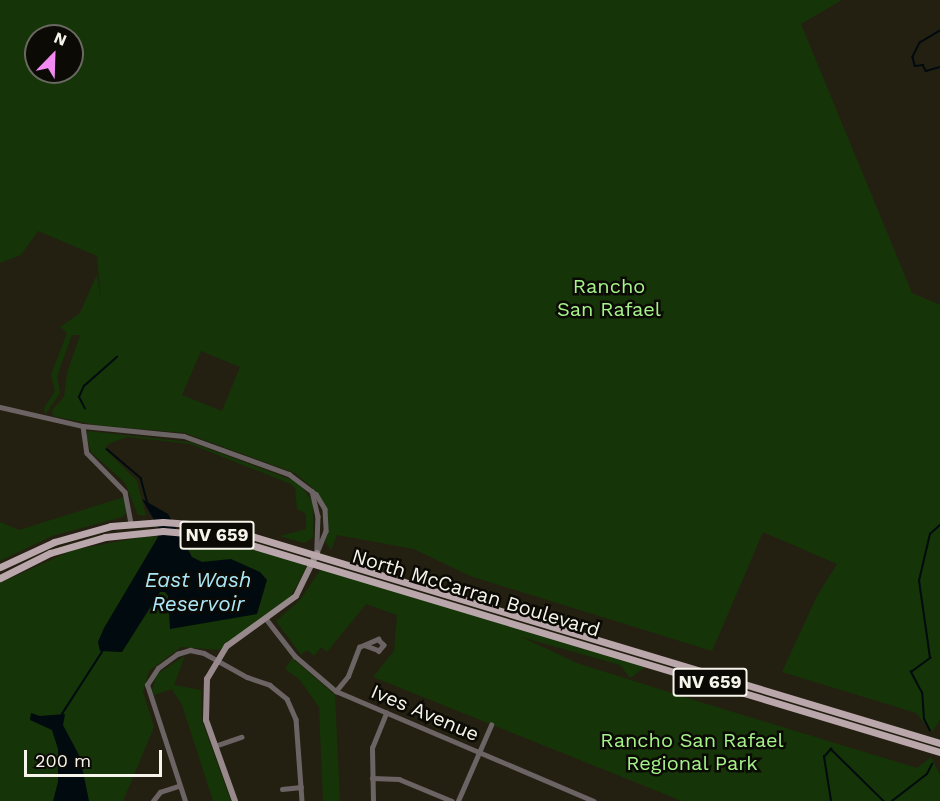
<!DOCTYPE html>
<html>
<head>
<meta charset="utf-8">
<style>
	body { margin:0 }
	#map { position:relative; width:940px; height:801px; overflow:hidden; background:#242011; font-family:"Work Sans",sans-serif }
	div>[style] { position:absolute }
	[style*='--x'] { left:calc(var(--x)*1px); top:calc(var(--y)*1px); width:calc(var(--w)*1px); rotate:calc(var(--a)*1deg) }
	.green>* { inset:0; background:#153407 }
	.water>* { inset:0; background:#000a0f }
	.stream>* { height:1.5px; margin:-0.75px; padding:0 0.75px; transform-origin:0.75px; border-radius:0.75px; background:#000a0f }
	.street>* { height:4.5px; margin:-2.25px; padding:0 2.25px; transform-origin:2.25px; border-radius:2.25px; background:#6c6365 }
	.secondary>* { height:6px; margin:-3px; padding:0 3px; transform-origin:3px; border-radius:3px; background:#988a8c }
	.primary>* { height:7px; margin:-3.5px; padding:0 3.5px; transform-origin:3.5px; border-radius:3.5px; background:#baa7ab }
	span { translate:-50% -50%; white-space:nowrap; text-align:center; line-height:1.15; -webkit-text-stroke:5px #0b0a05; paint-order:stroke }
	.shield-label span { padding:2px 4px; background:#0b0a05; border:2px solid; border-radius:4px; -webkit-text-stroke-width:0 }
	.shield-label { font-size:18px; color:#f7f5eb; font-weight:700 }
	.park-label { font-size:20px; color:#a5f389 }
	.street-label { font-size:20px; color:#f7f5eb }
	.water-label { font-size:21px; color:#ace7f8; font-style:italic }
	.north { position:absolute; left:24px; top:24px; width:60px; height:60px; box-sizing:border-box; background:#0b0a05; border:2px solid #696861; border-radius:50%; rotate:23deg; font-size:16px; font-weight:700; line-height:24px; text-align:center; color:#f7f5eb }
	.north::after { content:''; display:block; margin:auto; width:21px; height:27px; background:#f38af1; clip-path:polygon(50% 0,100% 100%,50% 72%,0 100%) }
	.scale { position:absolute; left:24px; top:750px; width:138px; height:27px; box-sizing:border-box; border:3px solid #f7f5eb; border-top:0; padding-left:8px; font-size:18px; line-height:21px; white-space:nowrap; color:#f7f5eb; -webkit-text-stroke:4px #0b0a05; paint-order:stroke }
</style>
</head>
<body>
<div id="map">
	<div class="green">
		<div style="clip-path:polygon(evenodd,0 0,842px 0,801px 24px,912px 293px,940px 305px,940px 720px,932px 732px,916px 713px,782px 672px,817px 596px,837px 564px,763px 532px,712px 651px,470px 576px,414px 549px,337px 535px,331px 550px,325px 542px,328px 523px,325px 506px,315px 490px,295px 473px,185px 433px,95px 425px,53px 416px,52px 410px,64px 397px,67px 373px,80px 335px,72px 335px,57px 376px,60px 393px,45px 415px,44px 408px,55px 391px,51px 375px,67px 333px,60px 327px,80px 313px,97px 274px,101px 300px,97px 256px,38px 231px,21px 255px,0 263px,0 0,36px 36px,72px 36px,72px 72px,36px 72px,36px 36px,0 0,201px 351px,240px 367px,222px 411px,182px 395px,201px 351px)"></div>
		<div style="clip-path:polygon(88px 431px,190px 442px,292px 480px,303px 488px,313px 503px,313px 538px,304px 543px,280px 536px,306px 529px,306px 514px,297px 509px,295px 488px,291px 484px,190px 444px,127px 437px,108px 444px,105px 449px,137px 481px,146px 516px,138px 515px,125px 483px,91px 452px,86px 435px)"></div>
		<div style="clip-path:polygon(124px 497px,127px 512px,122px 517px,52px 536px,0 561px,0 522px,19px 530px)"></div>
		<div style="clip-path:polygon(148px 536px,234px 543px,305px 565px,306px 568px,290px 598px,219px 650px,181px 647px,149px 671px,143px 692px,154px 727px,123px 801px,0 801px,0 583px,73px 550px)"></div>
		<div style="clip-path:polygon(321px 569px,645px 667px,630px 678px,620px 665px,521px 637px,577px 663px,697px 701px,917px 768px,931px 757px,940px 775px,940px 801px,682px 801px,373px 677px,394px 651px,397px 615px,366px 604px,327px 652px,321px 647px,314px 656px,307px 650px,301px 655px,276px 621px,300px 600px)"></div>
		<div style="clip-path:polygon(185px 656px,174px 685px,201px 690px,202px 721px,231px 801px,213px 801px,182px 705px,172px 689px,154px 695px,152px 690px,157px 674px)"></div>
		<div style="clip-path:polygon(292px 658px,335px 695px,340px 801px,323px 801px,319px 707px,299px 679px,285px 669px)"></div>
	</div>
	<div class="water">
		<div style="clip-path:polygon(142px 499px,168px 514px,192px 557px,202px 562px,231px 559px,260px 572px,267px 580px,257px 614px,170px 629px,168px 596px,165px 592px,160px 592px,122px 652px,100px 651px,98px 642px,104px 628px,158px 537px,158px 527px)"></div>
		<div style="clip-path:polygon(31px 713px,40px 716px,65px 714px,63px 725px,80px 757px,89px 801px,53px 801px,58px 782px,58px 749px,52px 730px,30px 720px)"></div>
	</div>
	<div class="stream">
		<div style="--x:940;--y:31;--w:23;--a:149"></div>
		<div style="--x:920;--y:43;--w:16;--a:117"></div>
		<div style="--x:913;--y:57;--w:9;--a:77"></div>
		<div style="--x:915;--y:66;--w:8;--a:-7"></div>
		<div style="--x:923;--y:65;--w:7;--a:63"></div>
		<div style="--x:926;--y:71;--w:15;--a:-16"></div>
		<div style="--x:85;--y:409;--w:13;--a:-117"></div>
		<div style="--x:79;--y:397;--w:12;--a:-66"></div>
		<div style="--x:84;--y:386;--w:44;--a:-41.3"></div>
		<div style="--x:107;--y:449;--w:45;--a:40.5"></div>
		<div style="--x:141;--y:478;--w:24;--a:75"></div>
		<div style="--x:62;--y:714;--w:74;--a:-57.2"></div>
		<div style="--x:930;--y:731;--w:13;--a:-117"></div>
		<div style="--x:924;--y:719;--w:26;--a:-94"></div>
		<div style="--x:922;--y:693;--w:24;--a:-118"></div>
		<div style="--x:911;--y:672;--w:24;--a:-36"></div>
		<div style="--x:930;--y:658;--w:78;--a:-98.1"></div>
		<div style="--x:919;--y:581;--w:48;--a:-76.8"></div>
		<div style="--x:930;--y:534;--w:13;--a:-42"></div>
		<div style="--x:831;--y:801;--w:45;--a:-99"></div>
		<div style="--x:824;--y:757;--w:11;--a:-49"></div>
		<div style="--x:831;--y:749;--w:74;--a:44.5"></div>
		<div style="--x:892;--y:801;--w:44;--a:-37.6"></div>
		<div style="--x:927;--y:774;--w:11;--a:-63"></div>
	</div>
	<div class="street">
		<div style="--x:0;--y:407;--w:85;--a:12.9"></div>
		<div style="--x:83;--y:426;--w:101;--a:5.7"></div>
		<div style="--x:184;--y:436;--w:112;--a:19.9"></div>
		<div style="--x:289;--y:474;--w:34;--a:37"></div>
		<div style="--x:316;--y:494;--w:17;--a:59"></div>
		<div style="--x:325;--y:509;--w:22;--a:87"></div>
		<div style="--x:326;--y:531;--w:24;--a:112"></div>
		<div style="--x:83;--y:426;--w:27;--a:82"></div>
		<div style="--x:87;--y:453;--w:54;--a:45.7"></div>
		<div style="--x:125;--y:492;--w:32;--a:79"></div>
		<div style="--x:312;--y:491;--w:26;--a:77"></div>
		<div style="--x:318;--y:516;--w:37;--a:92"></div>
		<div style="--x:267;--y:620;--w:46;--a:52.1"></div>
		<div style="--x:295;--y:656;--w:54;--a:40.5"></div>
		<div style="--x:336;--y:691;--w:280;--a:23.1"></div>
		<div style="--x:336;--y:691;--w:19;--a:-51"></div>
		<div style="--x:348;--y:676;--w:31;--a:-69"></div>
		<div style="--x:359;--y:647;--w:21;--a:-23"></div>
		<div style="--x:378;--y:639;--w:8;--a:45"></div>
		<div style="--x:384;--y:645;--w:8;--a:130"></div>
		<div style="--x:379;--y:651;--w:14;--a:-159"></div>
		<div style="--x:215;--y:746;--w:28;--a:-19"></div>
		<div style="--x:372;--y:778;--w:27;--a:2"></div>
		<div style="--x:399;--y:779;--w:57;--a:22.5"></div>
		<div style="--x:282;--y:789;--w:19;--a:-6"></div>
		<div style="--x:153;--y:801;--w:11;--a:-52"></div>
		<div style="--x:160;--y:792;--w:20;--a:-18"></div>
		<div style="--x:185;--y:801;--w:122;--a:-108.1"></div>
		<div style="--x:147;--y:685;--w:20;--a:-57"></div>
		<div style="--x:158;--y:668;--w:24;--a:-36"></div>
		<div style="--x:177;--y:654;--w:14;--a:-17"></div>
		<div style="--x:190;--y:650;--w:14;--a:12"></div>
		<div style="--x:204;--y:653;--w:49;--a:29.2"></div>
		<div style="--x:247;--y:677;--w:24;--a:19"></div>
		<div style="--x:270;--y:685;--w:22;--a:39"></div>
		<div style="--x:287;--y:699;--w:22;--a:66"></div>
		<div style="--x:296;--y:719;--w:82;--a:85.8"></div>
		<div style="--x:373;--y:801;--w:53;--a:-91.1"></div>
		<div style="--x:372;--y:748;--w:38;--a:-68"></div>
		<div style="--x:458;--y:801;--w:83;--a:-66.5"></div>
	</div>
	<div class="secondary">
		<div style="--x:235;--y:801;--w:86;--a:-109.7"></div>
		<div style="--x:206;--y:720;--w:41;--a:-88.6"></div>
		<div style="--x:207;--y:679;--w:39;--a:-59"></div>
		<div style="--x:227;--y:646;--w:85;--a:-35.9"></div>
		<div style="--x:296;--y:596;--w:48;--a:-64"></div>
	</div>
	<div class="primary">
		<div style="--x:0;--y:567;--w:60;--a:-24.8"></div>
		<div style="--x:54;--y:542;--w:59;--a:-15.7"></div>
		<div style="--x:111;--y:526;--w:52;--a:-4.4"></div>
		<div style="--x:163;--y:522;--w:55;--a:4.2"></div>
		<div style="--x:218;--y:526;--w:754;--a:16.73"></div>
		<div style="--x:0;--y:578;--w:56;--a:-26.6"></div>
		<div style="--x:50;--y:553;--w:57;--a:-16.2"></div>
		<div style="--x:105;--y:537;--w:58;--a:-5.9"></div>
		<div style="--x:163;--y:531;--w:58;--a:4.9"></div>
		<div style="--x:221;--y:536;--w:751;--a:16.72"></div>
	</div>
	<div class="shield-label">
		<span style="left:217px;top:535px">NV 659</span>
		<span style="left:710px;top:682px">NV 659</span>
	</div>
	<div class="park-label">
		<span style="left:609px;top:298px">Rancho<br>San Rafael</span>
		<span style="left:692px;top:752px">Rancho San Rafael<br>Regional Park</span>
	</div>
	<div class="street-label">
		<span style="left:476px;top:593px;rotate:17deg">North McCarran Boulevard</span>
		<span style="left:425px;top:713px;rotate:23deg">Ives Avenue</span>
	</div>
	<div class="water-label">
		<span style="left:198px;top:592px">East Wash<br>Reservoir</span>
	</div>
	<div class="north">N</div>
	<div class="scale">200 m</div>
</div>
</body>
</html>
